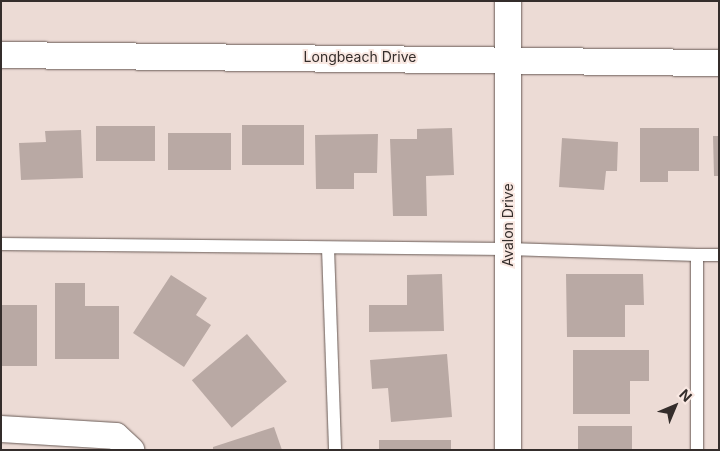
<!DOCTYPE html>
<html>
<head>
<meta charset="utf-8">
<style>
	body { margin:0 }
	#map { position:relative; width:720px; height:451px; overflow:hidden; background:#ecdbd5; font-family:Inter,sans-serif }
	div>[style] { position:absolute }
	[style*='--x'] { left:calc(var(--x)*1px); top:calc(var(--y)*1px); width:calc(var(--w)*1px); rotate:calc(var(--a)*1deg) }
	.building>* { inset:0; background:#b9a9a4; transform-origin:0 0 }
	.roads { filter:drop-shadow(0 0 1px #695b56) drop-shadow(0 0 1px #695b56) }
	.service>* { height:12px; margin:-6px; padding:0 6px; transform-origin:6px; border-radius:6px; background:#fff }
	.minor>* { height:26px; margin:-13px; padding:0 13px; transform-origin:13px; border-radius:13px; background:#fff }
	span { translate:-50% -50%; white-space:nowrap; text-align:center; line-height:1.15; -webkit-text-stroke:4px #f9e8e2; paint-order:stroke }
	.street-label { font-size:14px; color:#342d2b }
	.frame { position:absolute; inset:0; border:2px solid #342d2b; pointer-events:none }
	.north { position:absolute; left:650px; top:381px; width:50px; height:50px; -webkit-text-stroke:4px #f9e8e2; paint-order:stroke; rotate:45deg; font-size:14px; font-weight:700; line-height:20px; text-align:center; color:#342d2b }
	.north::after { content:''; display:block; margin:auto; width:18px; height:22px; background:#342d2b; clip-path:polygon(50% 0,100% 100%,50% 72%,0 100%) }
</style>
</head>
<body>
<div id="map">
	<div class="building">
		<div style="left:242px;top:125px;width:62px;height:40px"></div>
		<div style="left:96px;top:126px;width:59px;height:35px"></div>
		<div style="clip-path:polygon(452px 128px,454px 175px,426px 176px,427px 216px,393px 216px,390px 139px,417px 139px,417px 129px)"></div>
		<div style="clip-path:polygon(640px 128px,699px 128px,699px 171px,668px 171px,668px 182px,640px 182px)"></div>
		<div style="clip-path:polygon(81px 130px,83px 178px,21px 180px,19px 143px,46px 142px,45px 131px)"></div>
		<div style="left:168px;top:133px;width:63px;height:37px"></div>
		<div style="clip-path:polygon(378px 134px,377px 173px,354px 173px,354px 189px,316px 189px,315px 135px)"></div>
		<div style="clip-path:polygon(713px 136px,719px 136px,719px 176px,714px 176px)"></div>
		<div style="clip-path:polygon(562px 138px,618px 142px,617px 171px,606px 171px,604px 190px,559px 187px)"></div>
		<div style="clip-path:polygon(442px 274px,444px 331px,369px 332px,369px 305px,407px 305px,407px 275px)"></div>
		<div style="clip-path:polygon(566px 274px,643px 274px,644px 305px,625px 305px,625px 337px,567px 337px)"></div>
		<div style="clip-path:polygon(171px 275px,207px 298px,196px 315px,211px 325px,184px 367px,133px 333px)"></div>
		<div style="clip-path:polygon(55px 283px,85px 283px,85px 306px,119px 306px,119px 359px,55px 359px)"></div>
		<div style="left:1px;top:305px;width:36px;height:61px"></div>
		<div style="left:247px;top:334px;width:62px;height:72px;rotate:50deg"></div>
		<div style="clip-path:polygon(573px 350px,649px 350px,649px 381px,630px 381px,630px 414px,573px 414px)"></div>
		<div style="clip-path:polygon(447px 354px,452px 417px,391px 422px,388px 388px,372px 389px,370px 360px)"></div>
		<div style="left:578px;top:426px;width:54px;height:24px"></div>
		<div style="clip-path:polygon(274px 427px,282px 450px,213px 450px,213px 447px)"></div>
		<div style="left:379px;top:440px;width:72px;height:10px"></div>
	</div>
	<div class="roads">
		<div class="service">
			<div style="--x:1;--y:244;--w:507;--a:0.57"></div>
			<div style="--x:508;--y:249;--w:189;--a:1.8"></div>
			<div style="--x:328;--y:248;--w:202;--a:88"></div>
			<div style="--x:697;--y:450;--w:195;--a:-90"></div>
			<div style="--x:697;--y:255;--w:22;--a:0"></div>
		</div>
		<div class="minor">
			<div style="--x:1;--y:55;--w:718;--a:0.64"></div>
			<div style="--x:1;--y:429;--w:115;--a:3.5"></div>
			<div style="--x:116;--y:436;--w:21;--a:43"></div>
			<div style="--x:508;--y:450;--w:449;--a:-90"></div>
		</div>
	</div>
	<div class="street-label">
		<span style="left:360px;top:57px">Longbeach Drive</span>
		<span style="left:508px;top:225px;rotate:-90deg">Avalon Drive</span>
	</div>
	<div class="frame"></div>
	<div class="north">N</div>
</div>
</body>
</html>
